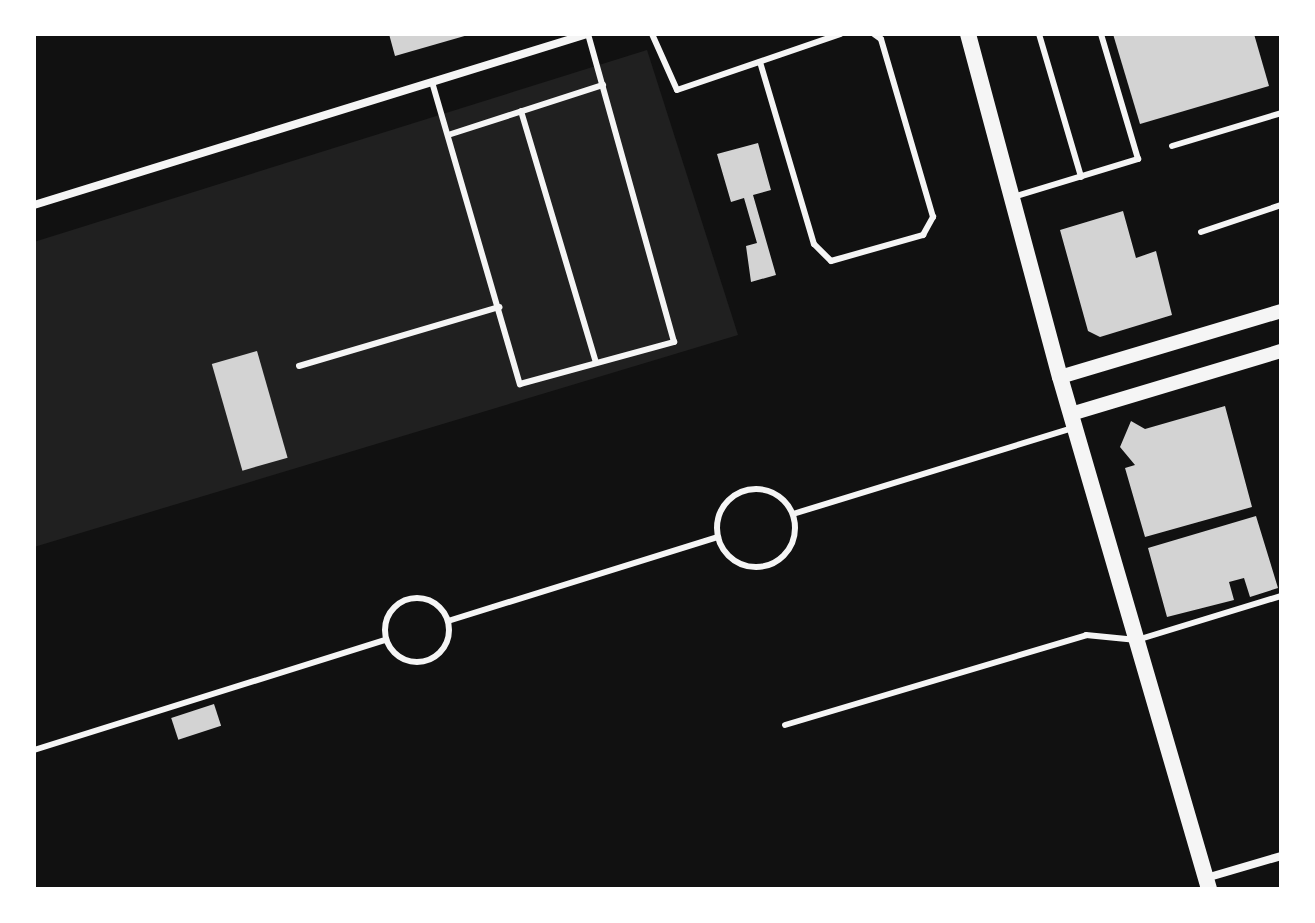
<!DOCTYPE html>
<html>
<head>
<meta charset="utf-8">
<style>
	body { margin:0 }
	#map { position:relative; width:1315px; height:923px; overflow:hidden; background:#111; font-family:"Fira Sans Condensed",sans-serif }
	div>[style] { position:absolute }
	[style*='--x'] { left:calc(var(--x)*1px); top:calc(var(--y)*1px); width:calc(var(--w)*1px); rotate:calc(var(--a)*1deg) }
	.green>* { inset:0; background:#202020 }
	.building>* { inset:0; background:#d3d3d3; transform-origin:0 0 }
	.service>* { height:6px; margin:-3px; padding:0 3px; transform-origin:3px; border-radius:3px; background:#f5f5f5 }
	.service>.ring { margin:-3px; padding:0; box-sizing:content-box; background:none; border:6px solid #f5f5f5; border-radius:50% }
	.minor>* { height:8px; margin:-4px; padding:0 4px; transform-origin:4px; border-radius:4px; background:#f5f5f5 }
	.tertiary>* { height:14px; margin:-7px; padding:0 7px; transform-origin:7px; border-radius:7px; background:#f5f5f5 }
	.secondary>* { height:16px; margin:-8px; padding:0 8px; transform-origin:8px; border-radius:8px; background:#f5f5f5 }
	span { translate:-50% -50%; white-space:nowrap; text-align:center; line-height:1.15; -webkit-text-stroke:8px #fff; paint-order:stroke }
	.frame { position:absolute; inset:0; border:36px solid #fff; pointer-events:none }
</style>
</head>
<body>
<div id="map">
	<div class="green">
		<div style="clip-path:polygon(647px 50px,738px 335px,34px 547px,34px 242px)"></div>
	</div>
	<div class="building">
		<div style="clip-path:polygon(389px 34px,468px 34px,468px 35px,395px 56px)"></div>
		<div style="clip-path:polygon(1113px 34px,1254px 34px,1269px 86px,1140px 124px)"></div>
		<div style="clip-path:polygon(758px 143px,771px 190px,753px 195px,776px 275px,751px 282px,746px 246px,757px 243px,744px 198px,731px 202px,717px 154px)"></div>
		<div style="clip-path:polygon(1123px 211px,1136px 258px,1156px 251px,1172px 315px,1100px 337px,1088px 331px,1060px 230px)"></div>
		<div style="left:257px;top:351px;width:111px;height:47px;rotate:74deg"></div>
		<div style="clip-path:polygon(1225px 406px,1252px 507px,1145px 537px,1125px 468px,1135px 465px,1120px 447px,1131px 421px,1145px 429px)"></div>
		<div style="clip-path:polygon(1256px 516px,1278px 588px,1250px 597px,1244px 578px,1229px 582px,1234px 600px,1167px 617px,1148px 548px)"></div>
		<div style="left:214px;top:704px;width:23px;height:45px;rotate:72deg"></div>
	</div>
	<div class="service">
		<div style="--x:652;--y:34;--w:61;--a:65.9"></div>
		<div style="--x:677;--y:90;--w:173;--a:-18.9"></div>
		<div style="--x:1039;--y:34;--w:149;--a:73.6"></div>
		<div style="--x:760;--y:62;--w:190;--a:73.5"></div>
		<div style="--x:814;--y:244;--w:24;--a:45"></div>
		<div style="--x:831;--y:261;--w:96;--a:-15.8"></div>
		<div style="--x:923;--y:235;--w:21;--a:-61"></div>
		<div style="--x:933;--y:217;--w:185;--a:-106.3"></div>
		<div style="--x:881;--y:39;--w:9;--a:-144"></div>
		<div style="--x:432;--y:82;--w:315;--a:73.8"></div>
		<div style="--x:520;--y:384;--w:160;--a:-15.3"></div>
		<div style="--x:674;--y:342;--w:320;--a:-105.6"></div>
		<div style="--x:521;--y:111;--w:262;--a:73.4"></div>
		<div style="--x:448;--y:135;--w:163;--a:-17.9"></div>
		<div style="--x:1172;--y:146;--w:114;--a:-16.8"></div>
		<div style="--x:1013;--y:197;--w:131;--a:-16.9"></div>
		<div style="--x:1138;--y:159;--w:130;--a:-106.5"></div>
		<div style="--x:1201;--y:232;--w:84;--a:-18.6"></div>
		<div style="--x:299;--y:366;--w:209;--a:-16.4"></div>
		<div class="ring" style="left:717px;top:489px;width:72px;height:72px"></div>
		<div style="--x:793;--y:514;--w:293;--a:-17.1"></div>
		<div class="ring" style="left:385px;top:598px;width:58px;height:58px"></div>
		<div style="--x:448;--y:621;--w:283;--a:-17.3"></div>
		<div style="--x:785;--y:725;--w:314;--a:-16.6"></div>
		<div style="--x:1086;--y:635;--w:51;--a:5.6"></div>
		<div style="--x:1137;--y:640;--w:151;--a:-17"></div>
		<div style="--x:34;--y:750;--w:369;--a:-17.4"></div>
	</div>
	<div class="minor">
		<div style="--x:34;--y:205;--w:579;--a:-17.18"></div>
		<div style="--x:1206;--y:878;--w:78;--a:-16.3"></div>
	</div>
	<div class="tertiary">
		<div style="--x:1060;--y:377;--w:231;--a:-16.6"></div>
		<div style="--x:1071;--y:414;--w:219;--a:-16.7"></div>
	</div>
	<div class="secondary">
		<div style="--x:968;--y:34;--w:355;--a:75"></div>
		<div style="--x:1060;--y:377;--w:533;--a:73.77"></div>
	</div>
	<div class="frame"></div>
</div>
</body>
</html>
